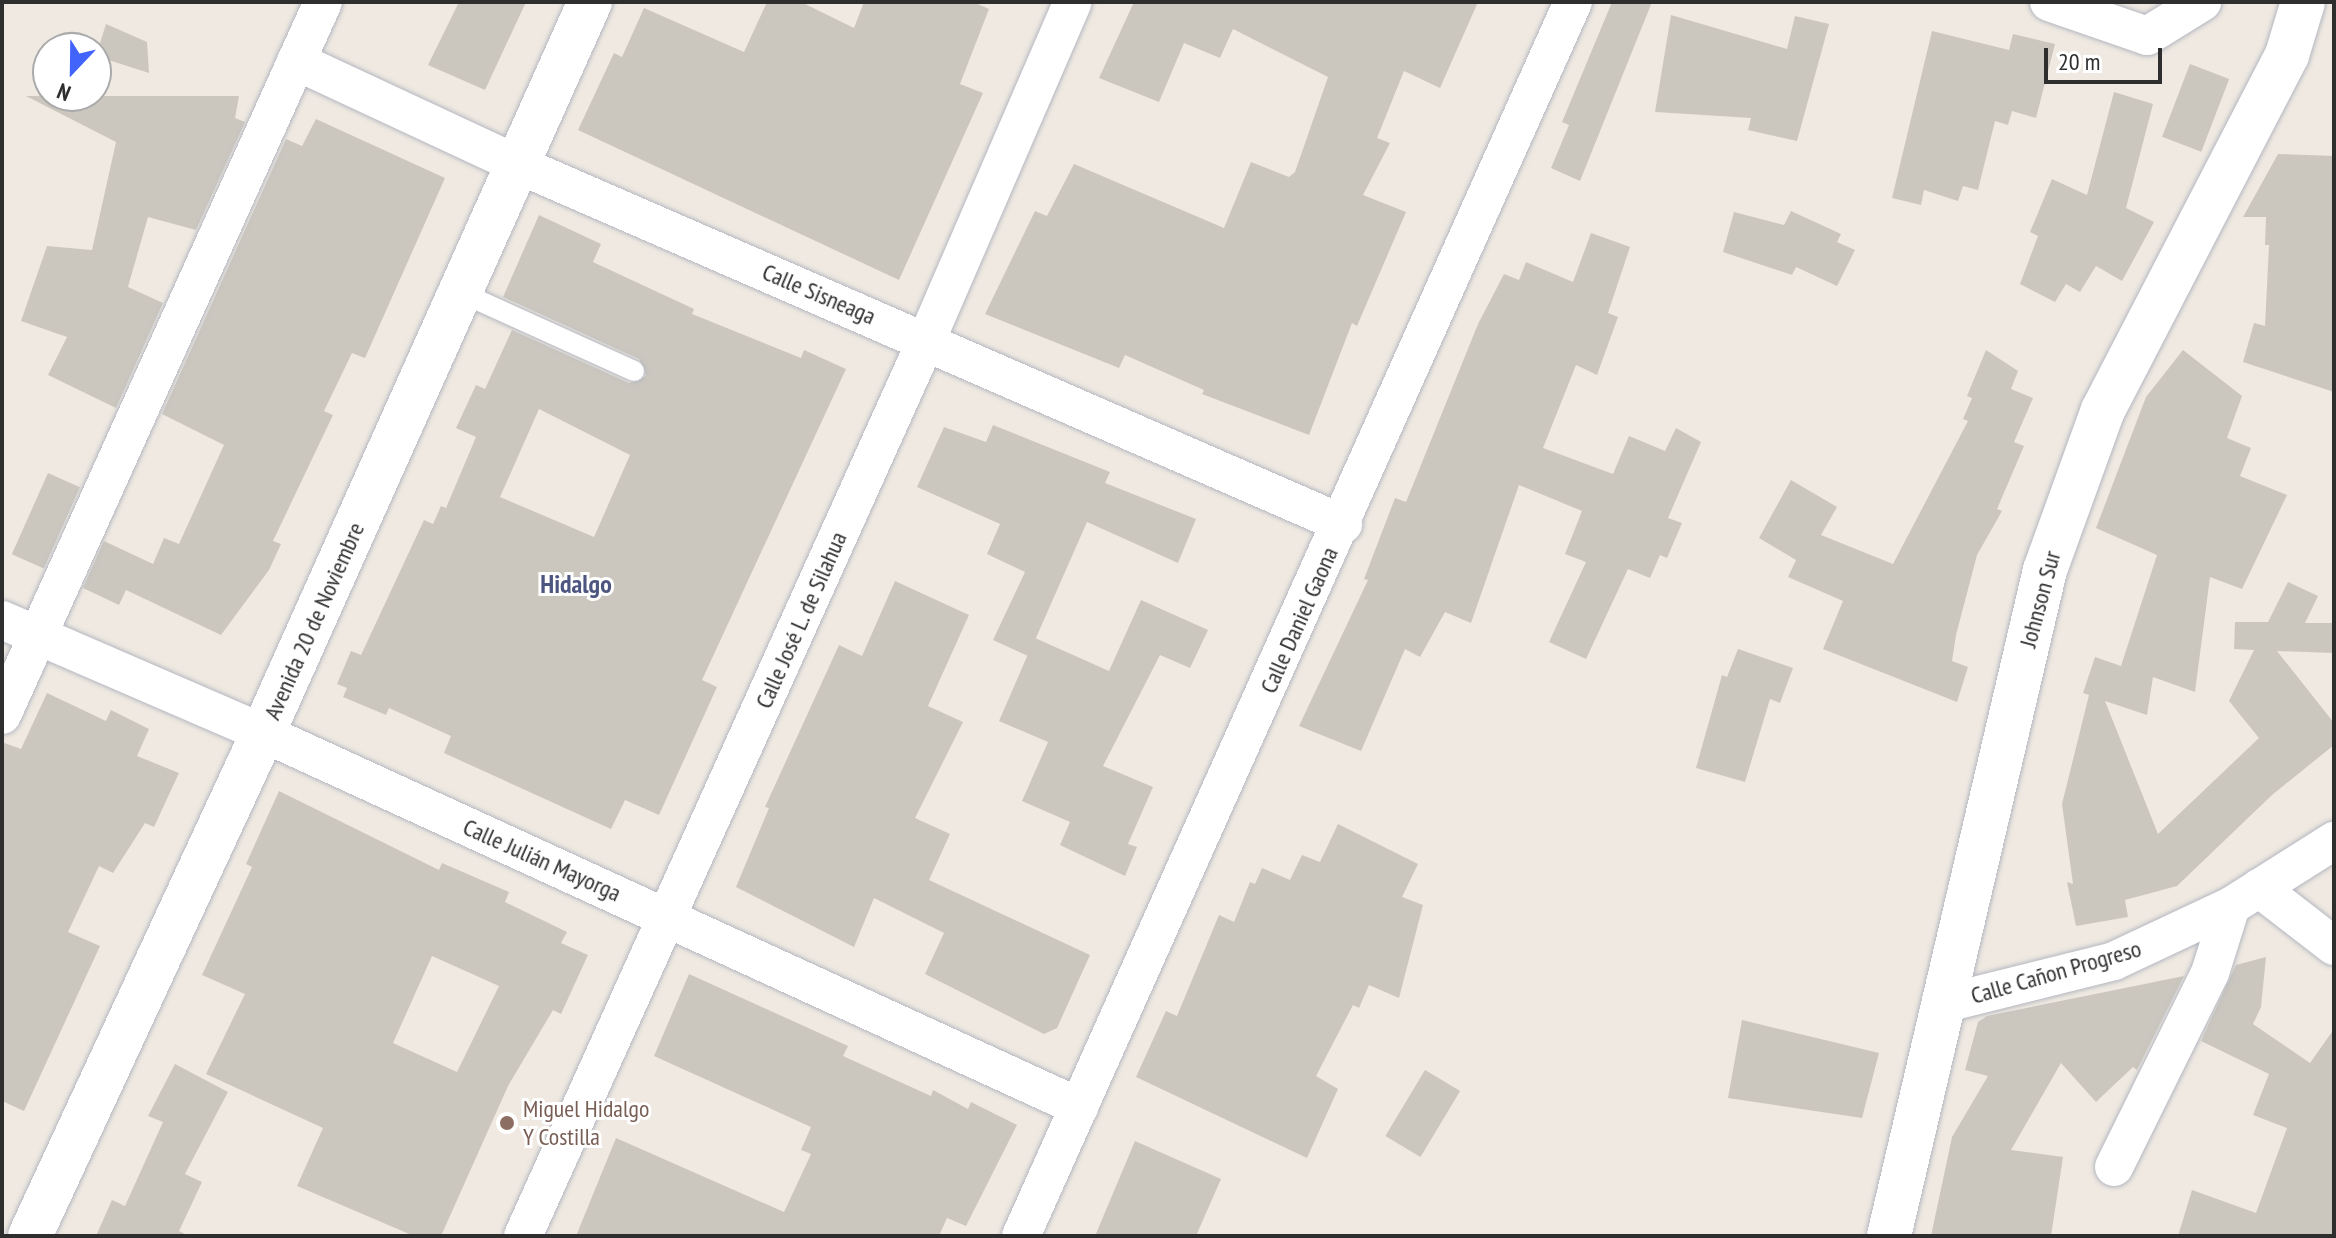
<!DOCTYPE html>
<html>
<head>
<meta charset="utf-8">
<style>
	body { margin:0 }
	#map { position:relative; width:2336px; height:1238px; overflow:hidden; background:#efe9e1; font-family:"PT Sans Narrow",sans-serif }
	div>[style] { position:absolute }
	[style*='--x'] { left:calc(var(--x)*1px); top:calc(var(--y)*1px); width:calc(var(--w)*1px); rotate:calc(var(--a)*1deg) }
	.building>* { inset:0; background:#cbc7bf; transform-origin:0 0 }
	.roads { filter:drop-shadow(0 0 2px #b4b7c1) drop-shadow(0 0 2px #b4b7c1) }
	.lane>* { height:20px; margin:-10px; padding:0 10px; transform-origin:10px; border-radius:10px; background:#fff }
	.street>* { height:38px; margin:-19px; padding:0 19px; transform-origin:19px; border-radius:19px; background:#fff }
	.secondary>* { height:44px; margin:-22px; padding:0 22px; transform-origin:22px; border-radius:22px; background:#fff }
	.dots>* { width:22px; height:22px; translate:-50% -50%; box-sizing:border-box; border:4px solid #fff; border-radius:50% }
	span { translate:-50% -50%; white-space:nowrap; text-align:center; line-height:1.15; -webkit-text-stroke:6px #fff; paint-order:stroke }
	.street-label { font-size:24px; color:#2e2e2e }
	.education-label { font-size:24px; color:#785e54 }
	.left { translate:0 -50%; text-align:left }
	.neighbourhood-label { font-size:26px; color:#4d5680; font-weight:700 }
	.frame { position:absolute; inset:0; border:4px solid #2e2e2e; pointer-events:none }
	.north { position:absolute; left:32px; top:32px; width:80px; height:80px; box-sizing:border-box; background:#fff; border:2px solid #ababab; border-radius:50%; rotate:202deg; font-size:22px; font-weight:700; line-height:32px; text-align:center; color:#2e2e2e }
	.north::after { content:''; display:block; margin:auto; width:28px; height:36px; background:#4264fb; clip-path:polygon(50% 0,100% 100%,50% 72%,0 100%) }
	.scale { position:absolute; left:2044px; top:48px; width:118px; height:36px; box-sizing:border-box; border:4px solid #2e2e2e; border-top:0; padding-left:10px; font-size:24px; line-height:28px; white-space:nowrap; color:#2e2e2e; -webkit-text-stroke:6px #fff; paint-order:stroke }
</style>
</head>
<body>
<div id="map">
	<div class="building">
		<div style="clip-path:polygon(459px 2px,526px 2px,485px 90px,428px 65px)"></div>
		<div style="clip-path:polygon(767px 2px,801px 2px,854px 28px,864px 2px,973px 2px,989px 9px,960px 84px,983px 93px,899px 280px,578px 130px,614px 53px,622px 57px,644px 8px,744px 52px)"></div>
		<div style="clip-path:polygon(1134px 2px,1478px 2px,1440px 88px,1404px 71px,1377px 138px,1390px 143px,1363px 195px,1406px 212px,1357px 326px,1352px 323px,1309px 435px,1202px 394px,1204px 390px,1125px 355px,1119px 368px,985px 314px,1035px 211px,1047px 216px,1074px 164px,1224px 228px,1251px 162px,1289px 177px,1295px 172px,1328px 77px,1233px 29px,1220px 58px,1184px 43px,1159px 102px,1099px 78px)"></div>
		<div style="clip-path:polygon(1612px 2px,1652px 2px,1580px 181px,1551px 168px,1569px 125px,1562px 122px)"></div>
		<div style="clip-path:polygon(1671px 15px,1787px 49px,1795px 16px,1829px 24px,1797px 141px,1748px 130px,1751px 118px,1655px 112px)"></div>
		<div style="clip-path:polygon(106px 24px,147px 42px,149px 73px,96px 56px)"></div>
		<div style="clip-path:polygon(1932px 31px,2009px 50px,2013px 34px,2055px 44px,2036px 118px,2012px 111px,2008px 125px,1995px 121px,1978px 190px,1963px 186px,1958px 201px,1924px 190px,1921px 205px,1892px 198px)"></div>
		<div style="left:2190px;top:64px;width:42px;height:78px;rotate:21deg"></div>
		<div style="clip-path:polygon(2114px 92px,2153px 104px,2126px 208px,2154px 222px,2122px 281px,2096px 266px,2080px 292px,2066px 284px,2055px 302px,2020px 284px,2038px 236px,2030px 232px,2052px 179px,2087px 195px)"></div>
		<div style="clip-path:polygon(26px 96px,239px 96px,235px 118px,245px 122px,196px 230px,148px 217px,128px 287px,163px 303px,116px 408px,48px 375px,67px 337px,21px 321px,47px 246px,92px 250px,116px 142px)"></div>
		<div style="clip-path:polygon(316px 119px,445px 178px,365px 358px,352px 353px,324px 411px,333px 415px,273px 541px,281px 544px,269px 570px,221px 635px,126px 590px,119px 605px,83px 588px,104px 541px,153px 564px,164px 538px,179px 544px,224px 445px,162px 414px,286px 139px,302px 146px)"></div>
		<div style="clip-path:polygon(2278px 154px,2334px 156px,2334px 392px,2243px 362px,2254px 323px,2265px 326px,2269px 245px,2265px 245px,2266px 217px,2243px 217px)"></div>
		<div style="clip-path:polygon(1791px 211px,1841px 234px,1837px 242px,1855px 250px,1837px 286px,1796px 267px,1792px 275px,1723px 252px,1734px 212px,1784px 225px)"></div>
		<div style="clip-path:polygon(evenodd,539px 215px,601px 244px,593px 262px,694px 309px,692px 314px,801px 358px,804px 350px,846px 369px,702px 680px,717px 687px,659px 815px,625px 800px,611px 829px,444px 753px,451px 736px,389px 708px,386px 715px,343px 697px,347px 688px,337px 684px,351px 651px,361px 655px,424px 520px,433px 524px,441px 506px,446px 508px,476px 437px,456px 428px,476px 385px,485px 389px,512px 330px,629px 383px,646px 376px,639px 359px,503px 297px,539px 215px,539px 409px,630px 455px,594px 537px,500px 497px,539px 409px)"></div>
		<div style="clip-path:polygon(1591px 233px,1630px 247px,1608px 313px,1618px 317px,1597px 375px,1576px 365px,1543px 448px,1613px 474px,1629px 436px,1665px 451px,1676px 428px,1701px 442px,1668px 518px,1682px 523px,1667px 558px,1660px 555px,1650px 578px,1628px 569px,1586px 659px,1549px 642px,1586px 562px,1565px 554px,1582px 511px,1519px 485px,1471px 623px,1445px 612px,1420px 657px,1405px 649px,1361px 751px,1299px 726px,1368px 580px,1364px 579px,1395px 498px,1406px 502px,1478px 324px,1504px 274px,1519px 280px,1526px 262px,1573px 282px)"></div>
		<div style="clip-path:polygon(1986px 350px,2018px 371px,2011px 389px,2033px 398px,2014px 442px,2024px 446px,1997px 509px,2002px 511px,1977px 555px,1956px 635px,1952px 661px,1968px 667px,1957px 702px,1823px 649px,1843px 601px,1788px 577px,1796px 560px,1759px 538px,1791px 480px,1837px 507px,1821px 535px,1893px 564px,1968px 421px,1963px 419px,1972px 398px,1967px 396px)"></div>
		<div style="clip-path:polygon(2183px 350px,2242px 396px,2227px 438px,2251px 448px,2240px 476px,2287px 495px,2242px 589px,2210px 577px,2195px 692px,2153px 677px,2147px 715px,2105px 701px,2158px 834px,2259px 738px,2229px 701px,2254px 650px,2234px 649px,2235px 622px,2268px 622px,2288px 582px,2318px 596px,2305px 623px,2334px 623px,2334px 653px,2277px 651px,2334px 723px,2334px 745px,2272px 795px,2177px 886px,2125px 900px,2128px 917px,2076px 926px,2067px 882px,2073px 884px,2062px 804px,2089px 695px,2083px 693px,2095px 657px,2121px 666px,2157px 555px,2096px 528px,2146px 397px)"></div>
		<div style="clip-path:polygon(993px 425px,1110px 472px,1105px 483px,1196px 519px,1178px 563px,1087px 522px,1028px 656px,993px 640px,1025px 572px,987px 554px,1000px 524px,917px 487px,944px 427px,986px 442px)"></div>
		<div style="left:48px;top:473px;width:35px;height:89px;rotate:24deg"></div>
		<div style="clip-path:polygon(895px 581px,969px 615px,928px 706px,963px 722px,915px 818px,950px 834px,929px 880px,1090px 955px,1057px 1028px,1044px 1034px,925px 974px,944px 933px,874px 898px,854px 947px,736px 887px,769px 808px,765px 807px,839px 645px,862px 656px)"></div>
		<div style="clip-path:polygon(1141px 600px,1208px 630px,1190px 668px,1160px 655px,1103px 766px,1153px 787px,1128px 844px,1137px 847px,1125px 876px,1060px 845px,1070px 822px,1022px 801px,1048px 742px,999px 721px,1035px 638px,1109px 671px)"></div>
		<div style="clip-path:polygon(1738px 649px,1793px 668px,1780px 703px,1770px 699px,1745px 782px,1696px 768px,1722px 675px,1727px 677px)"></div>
		<div style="clip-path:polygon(47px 693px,106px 721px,111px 710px,149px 729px,137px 756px,179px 773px,154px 827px,145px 823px,113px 873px,99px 866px,68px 932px,100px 946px,24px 1111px,2px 1101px,2px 742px,21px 749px)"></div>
		<div style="clip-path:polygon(evenodd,279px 791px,439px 870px,442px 863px,509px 892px,505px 902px,567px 932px,561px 943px,588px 955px,561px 1014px,553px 1010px,508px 1086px,441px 1236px,414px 1236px,297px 1186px,323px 1128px,206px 1074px,245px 994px,202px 975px,252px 867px,246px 864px,279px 791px,432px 956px,499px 986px,457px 1072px,393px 1043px,432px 956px)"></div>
		<div style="clip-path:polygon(1338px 824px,1418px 864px,1402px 897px,1423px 905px,1399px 998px,1369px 985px,1359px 1008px,1353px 1005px,1316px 1076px,1338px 1089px,1307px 1158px,1136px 1077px,1166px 1011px,1177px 1016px,1219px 915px,1234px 922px,1250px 882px,1255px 884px,1262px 868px,1290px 880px,1302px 855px,1320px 862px)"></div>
		<div style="clip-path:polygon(2266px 957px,2261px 1007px,2253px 1024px,2310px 1063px,2334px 1029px,2334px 1236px,2178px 1236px,2192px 1190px,2256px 1213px,2287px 1128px,2253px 1115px,2269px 1074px,2201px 1041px,2236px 965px)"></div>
		<div style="clip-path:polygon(689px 974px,848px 1046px,843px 1056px,931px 1096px,933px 1090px,968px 1109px,971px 1102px,1017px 1125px,966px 1226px,947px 1218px,939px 1236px,576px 1236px,616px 1138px,784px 1212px,811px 1154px,801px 1150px,811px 1127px,654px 1056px)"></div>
		<div style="clip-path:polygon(2184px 976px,2137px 1070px,2133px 1067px,2096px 1102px,2061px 1063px,2011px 1150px,2063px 1157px,2051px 1236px,1931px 1236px,1952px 1137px,1988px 1076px,1965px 1070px,1978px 1022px,1987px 1016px)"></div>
		<div style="clip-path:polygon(1742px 1020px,1879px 1053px,1862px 1118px,1728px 1098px)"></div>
		<div style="clip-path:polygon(175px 1064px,228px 1092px,185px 1174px,202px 1182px,179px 1231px,189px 1236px,96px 1236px,112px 1200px,125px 1206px,163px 1122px,148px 1116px)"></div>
		<div style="left:1425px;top:1070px;width:41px;height:77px;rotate:31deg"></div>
		<div style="clip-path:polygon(1135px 1141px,1221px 1179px,1196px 1236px,1095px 1236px)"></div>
	</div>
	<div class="roads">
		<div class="lane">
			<div style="--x:462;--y:293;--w:189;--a:24.4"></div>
		</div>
		<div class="street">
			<div style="--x:2049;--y:2;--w:104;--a:19.1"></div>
			<div style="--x:2147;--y:36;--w:65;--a:-31.7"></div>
			<div style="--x:296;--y:61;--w:246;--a:25"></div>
			<div style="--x:519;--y:165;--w:899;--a:23.54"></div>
			<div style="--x:2;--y:620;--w:284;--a:23.4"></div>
			<div style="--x:263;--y:733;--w:898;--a:24.62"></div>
			<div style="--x:2;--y:715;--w:782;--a:-65.76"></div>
			<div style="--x:2259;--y:888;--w:95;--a:37.7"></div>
			<div style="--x:1942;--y:1004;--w:177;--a:-14"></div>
			<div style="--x:2114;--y:961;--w:129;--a:-25.2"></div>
			<div style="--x:2231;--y:906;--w:122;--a:-32.3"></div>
			<div style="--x:2114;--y:1167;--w:216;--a:-63.7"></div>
			<div style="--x:2210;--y:973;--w:70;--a:-72.6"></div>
			<div style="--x:523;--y:1236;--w:982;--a:-65.76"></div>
			<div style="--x:926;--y:341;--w:369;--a:-66.6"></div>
			<div style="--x:1021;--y:1236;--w:1352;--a:-65.9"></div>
		</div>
		<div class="secondary">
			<div style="--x:30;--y:1236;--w:554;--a:-65.15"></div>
			<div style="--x:263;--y:733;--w:801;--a:-65.9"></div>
			<div style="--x:1889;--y:1236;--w:684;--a:-76.82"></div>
			<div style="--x:2045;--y:570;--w:170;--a:-70.1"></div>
			<div style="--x:2103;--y:410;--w:400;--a:-62.6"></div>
			<div style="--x:2287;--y:55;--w:55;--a:-73.2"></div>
		</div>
	</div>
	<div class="dots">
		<div style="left:507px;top:1123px;background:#8d6e63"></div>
	</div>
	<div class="street-label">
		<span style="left:819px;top:294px;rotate:23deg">Calle Sisneaga</span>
		<span style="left:2040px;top:599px;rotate:-75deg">Johnson Sur</span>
		<span style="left:801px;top:620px;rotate:-66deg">Calle José L. de Silahua</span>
		<span style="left:1299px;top:620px;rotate:-66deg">Calle Daniel Gaona</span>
		<span style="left:314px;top:621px;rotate:-66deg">Avenida 20 de Noviembre</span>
		<span style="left:542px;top:860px;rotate:24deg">Calle Julián Mayorga</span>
		<span style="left:2056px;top:972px;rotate:-16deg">Calle Cañon Progreso</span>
	</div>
	<div class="education-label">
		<span class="left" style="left:523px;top:1123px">Miguel Hidalgo<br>Y Costilla</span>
	</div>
	<div class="neighbourhood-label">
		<span style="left:576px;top:584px">Hidalgo</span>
	</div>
	<div class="frame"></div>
	<div class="north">N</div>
	<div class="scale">20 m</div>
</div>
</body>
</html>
